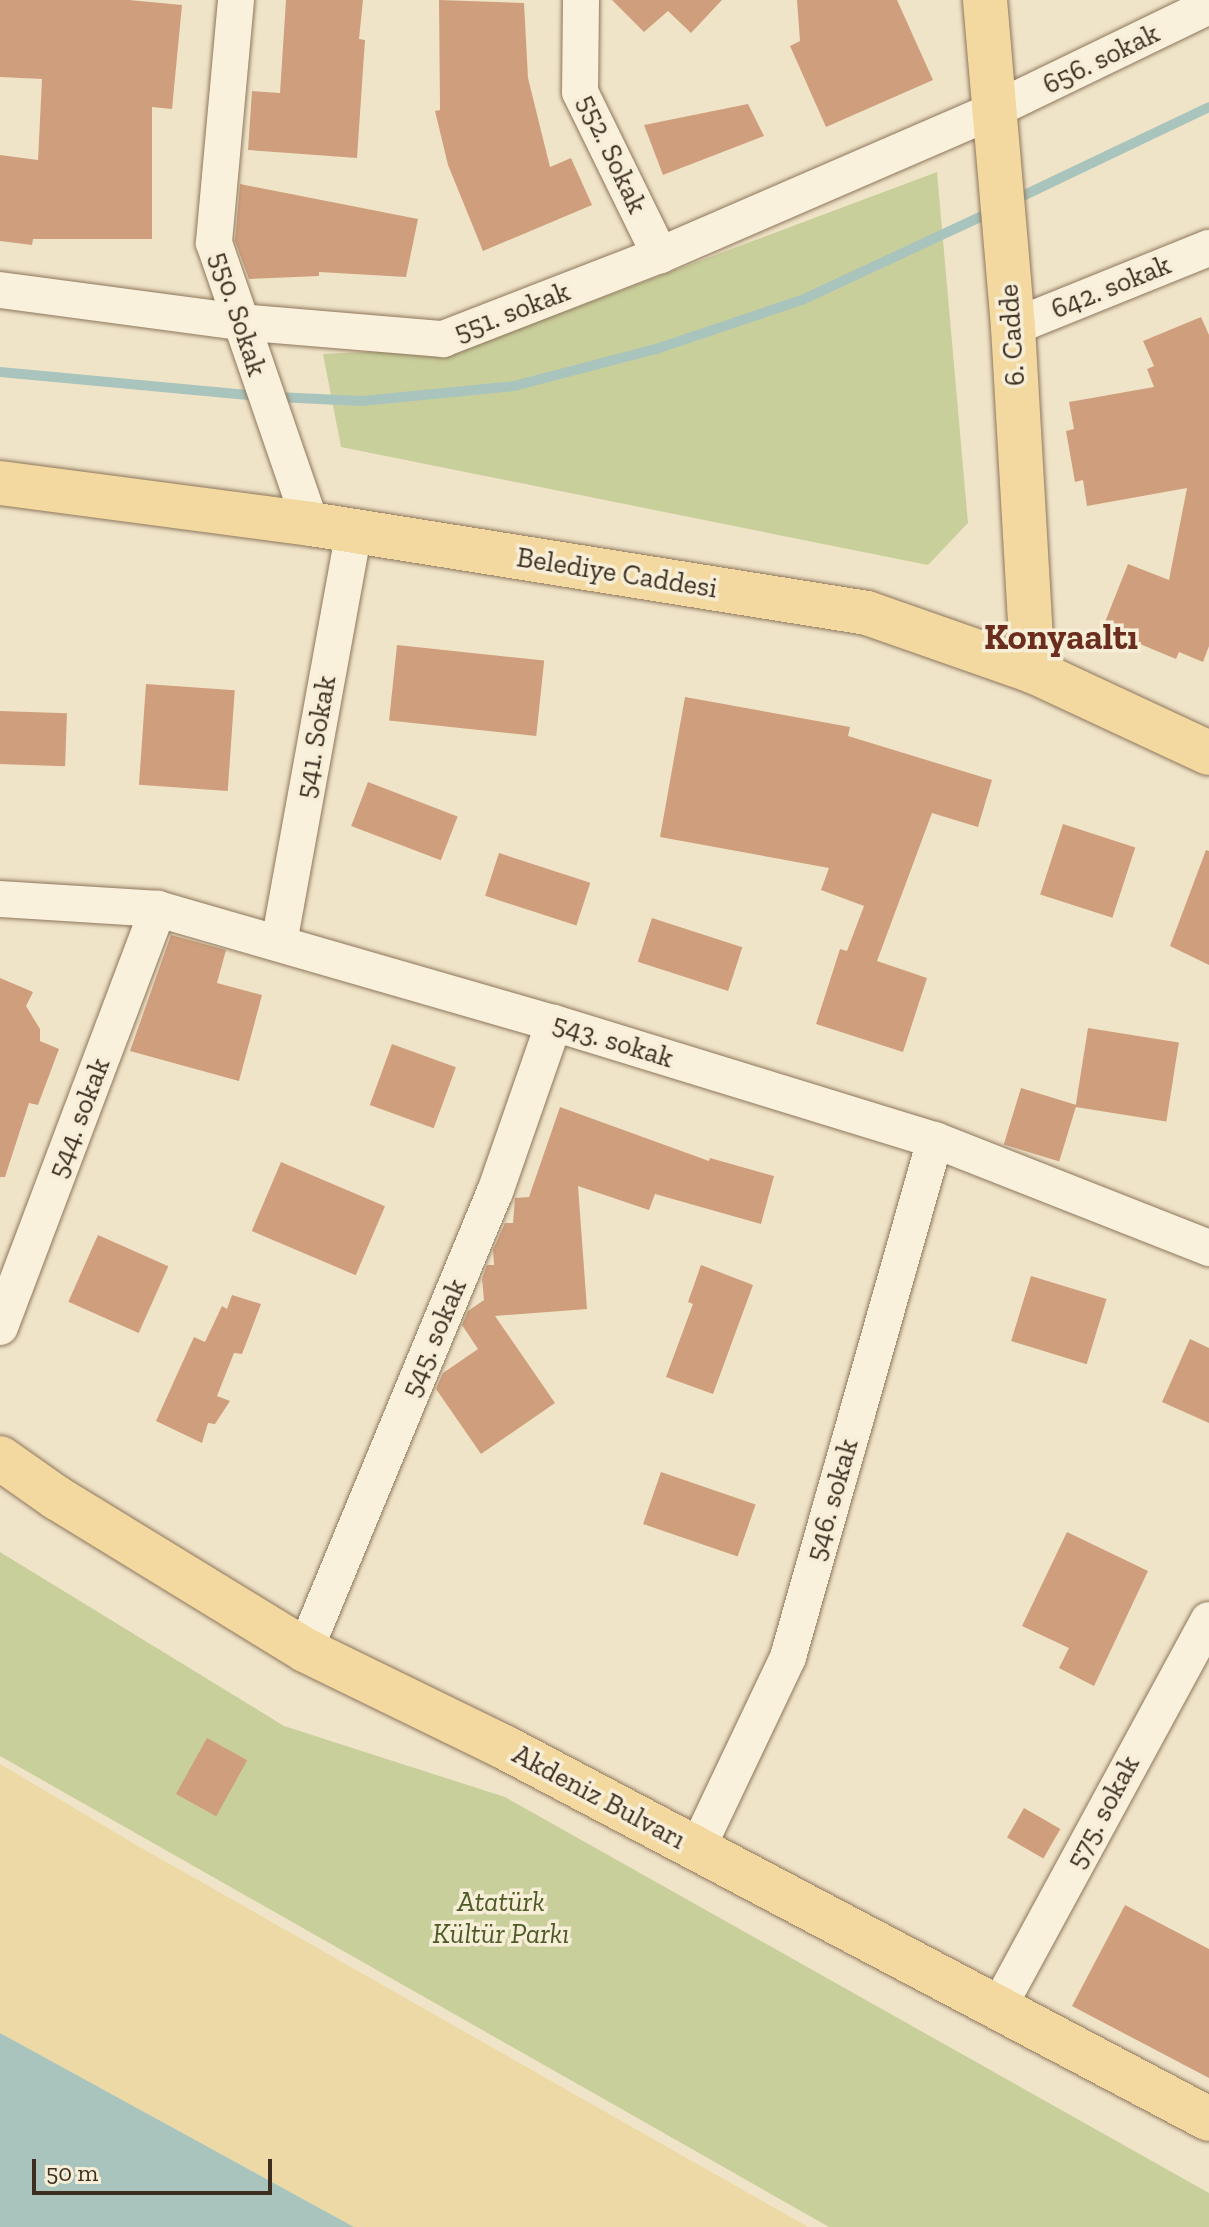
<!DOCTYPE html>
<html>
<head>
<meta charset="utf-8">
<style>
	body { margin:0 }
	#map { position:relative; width:1209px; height:2227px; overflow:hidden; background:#f0e4c8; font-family:"Zilla Slab",serif }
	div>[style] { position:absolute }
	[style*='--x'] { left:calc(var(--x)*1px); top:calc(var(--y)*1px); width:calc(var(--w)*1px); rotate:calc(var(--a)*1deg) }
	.green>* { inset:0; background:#c9cf9b }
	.sand>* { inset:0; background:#ecd9a5 }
	.water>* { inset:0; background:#a9c4bc }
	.stream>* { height:10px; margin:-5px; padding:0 5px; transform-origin:5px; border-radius:5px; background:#a9c4bc }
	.building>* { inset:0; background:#cf9f7d; transform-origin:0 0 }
	.roads { filter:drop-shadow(0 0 2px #8d765c) drop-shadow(0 0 2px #8d765c) }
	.minor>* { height:36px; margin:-18px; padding:0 18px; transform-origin:18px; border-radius:18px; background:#faf1dc }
	.major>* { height:44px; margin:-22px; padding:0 22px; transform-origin:22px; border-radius:22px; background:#f3d9a0 }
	span { translate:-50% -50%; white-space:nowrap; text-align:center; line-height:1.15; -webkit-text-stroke:7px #f7eed8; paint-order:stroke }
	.street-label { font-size:28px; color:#3d2e20 }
	.park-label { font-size:28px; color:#4d5a26; font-style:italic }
	.district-label { font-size:36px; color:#6b2e1e; font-weight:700 }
	.scale { position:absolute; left:32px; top:2159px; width:240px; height:36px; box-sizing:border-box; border:4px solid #3d2e20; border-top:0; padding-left:10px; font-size:24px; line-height:28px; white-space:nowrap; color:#3d2e20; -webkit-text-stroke:6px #f7eed8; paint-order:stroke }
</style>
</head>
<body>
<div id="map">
	<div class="green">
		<div style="clip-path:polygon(937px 172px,968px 523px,928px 565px,341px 447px,323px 354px,470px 347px)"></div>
		<div style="clip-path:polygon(0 1552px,284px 1726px,505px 1797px,1209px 2193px,1209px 2227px,829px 2227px,0 1756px)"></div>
	</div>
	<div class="sand">
		<div style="clip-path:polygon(0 1764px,138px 1846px,808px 2227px,354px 2227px,0 2033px)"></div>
	</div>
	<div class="water">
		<div style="clip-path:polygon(0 2033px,354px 2227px,0 2227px)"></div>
	</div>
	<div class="stream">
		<div style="--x:1012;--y:201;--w:218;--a:-25.5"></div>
		<div style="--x:0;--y:372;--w:261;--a:5.3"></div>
		<div style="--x:276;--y:397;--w:86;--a:2.7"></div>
		<div style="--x:362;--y:401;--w:153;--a:-5.6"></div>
		<div style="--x:514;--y:386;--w:147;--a:-14.6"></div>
		<div style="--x:656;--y:349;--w:154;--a:-18.6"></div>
		<div style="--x:802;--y:300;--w:208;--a:-25"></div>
	</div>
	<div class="building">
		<div style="clip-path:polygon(0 0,129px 0,182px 5px,172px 109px,152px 107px,152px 239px,33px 239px,32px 245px,0 241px,0 155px,38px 160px,42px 79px,0 77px)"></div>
		<div style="clip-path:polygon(286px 0,363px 0,359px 39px,365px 40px,357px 158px,248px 150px,252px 91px,280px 93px)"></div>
		<div style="clip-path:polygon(439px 0,524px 3px,528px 78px,550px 167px,571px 158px,592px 205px,483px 251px,448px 165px,435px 111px,440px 110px)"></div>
		<div style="clip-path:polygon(612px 0,722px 0,691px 33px,668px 11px,644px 32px)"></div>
		<div style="clip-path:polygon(797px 0,897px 0,933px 80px,826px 127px,790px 46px,800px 41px)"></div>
		<div style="clip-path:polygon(748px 104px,764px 136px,663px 175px,644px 125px)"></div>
		<div style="clip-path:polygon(240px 184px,418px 219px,406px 277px,319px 272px,319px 276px,249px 279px,235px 241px)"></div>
		<div style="clip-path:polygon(1201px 317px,1209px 335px,1209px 646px,1203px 662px,1179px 652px,1176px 659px,1128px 639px,1130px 633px,1105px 622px,1128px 564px,1169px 580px,1187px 488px,1087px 506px,1083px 480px,1075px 482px,1066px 431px,1074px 429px,1069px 402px,1154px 387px,1147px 369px,1154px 366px,1143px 341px)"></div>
		<div style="left:397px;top:645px;width:148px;height:76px;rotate:6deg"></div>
		<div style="left:146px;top:684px;width:89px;height:101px;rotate:4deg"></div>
		<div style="clip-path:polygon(685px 697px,850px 727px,848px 736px,992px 780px,978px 827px,932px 813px,877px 961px,927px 978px,903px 1052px,816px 1024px,840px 949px,847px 951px,864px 906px,821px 890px,829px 868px,660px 837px)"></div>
		<div style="left:0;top:711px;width:67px;height:53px;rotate:2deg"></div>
		<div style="left:368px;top:782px;width:96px;height:47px;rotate:21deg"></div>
		<div style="left:1063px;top:824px;width:76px;height:74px;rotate:18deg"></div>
		<div style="clip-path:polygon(1206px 850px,1209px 851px,1209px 965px,1170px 946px)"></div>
		<div style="left:499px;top:853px;width:96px;height:45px;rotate:18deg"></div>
		<div style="left:652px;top:918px;width:95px;height:46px;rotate:18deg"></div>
		<div style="clip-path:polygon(171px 935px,226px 950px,217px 983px,262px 995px,239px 1081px,130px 1051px)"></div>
		<div style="clip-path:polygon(0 978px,33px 992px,26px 1006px,40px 1029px,40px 1041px,59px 1049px,38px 1105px,29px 1103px,5px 1177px,0 1177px)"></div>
		<div style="left:1088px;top:1028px;width:92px;height:80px;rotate:9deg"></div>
		<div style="left:392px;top:1044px;width:68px;height:65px;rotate:20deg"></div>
		<div style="left:1021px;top:1088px;width:58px;height:59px;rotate:17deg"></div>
		<div style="clip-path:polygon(560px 1107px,709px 1161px,710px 1158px,774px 1176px,761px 1224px,655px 1194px,649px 1210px,578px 1186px,587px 1309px,495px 1316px,555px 1403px,481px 1454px,436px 1389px,443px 1373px,478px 1349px,462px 1325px,468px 1311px,484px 1300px,482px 1279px,487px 1265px,494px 1265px,493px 1250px,505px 1223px,513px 1223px,515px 1198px,529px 1197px)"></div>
		<div style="left:281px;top:1162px;width:113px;height:75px;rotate:23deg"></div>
		<div style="left:98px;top:1235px;width:77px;height:73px;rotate:24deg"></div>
		<div style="clip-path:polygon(701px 1265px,753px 1285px,713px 1394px,666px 1377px,693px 1304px,688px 1302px)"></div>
		<div style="left:1031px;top:1276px;width:79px;height:68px;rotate:17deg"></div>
		<div style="clip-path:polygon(232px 1295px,261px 1304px,242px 1354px,234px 1353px,217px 1396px,230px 1401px,215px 1424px,208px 1423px,202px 1443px,156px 1421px,194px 1337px,205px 1342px,222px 1306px,227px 1309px)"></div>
		<div style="clip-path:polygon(1190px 1339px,1209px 1348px,1209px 1423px,1162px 1402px)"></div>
		<div style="left:661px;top:1472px;width:100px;height:55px;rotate:19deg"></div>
		<div style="clip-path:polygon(1067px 1532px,1148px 1571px,1094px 1686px,1059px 1668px,1069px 1648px,1022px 1626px)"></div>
		<div style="left:207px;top:1738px;width:46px;height:64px;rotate:29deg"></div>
		<div style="left:1024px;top:1808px;width:42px;height:34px;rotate:30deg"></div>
		<div style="clip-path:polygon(1125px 1905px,1209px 1949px,1209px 2078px,1072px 2006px)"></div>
	</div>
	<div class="roads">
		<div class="minor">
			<div style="--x:236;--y:0;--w:244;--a:95.2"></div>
			<div style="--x:214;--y:243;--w:297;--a:71"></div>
			<div style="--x:581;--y:0;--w:92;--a:90.6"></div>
			<div style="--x:580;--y:92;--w:182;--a:63.9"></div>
			<div style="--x:0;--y:290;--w:241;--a:7.6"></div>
			<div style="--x:239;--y:322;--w:205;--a:4.8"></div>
			<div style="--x:443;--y:339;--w:233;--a:-21.2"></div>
			<div style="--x:660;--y:255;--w:362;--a:-23.4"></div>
			<div style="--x:992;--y:111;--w:241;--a:-25.8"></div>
			<div style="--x:1013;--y:327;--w:211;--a:-22"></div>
			<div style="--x:0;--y:899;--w:158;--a:3.6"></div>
			<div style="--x:158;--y:909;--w:412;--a:16.1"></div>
			<div style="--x:554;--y:1023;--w:399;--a:17.1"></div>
			<div style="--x:935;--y:1140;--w:295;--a:21.5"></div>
			<div style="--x:279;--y:943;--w:419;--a:-79.7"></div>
			<div style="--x:0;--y:1327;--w:447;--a:-69.3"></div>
			<div style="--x:305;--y:1650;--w:496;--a:-67.5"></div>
			<div style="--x:495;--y:1192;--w:179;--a:-70.8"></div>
			<div style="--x:697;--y:1849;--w:212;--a:-64.6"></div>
			<div style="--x:788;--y:1657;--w:537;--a:-74.13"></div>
			<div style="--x:999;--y:2006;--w:439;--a:-61.5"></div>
		</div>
		<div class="major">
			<div style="--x:985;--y:0;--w:328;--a:85.1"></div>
			<div style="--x:1013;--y:327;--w:345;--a:86.7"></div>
			<div style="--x:0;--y:483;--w:314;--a:7.5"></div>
			<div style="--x:311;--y:524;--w:563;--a:9.09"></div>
			<div style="--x:867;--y:613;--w:176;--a:19.3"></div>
			<div style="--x:1033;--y:671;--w:194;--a:25"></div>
			<div style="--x:0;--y:1458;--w:70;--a:35.1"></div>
			<div style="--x:57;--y:1498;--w:291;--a:31.5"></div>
			<div style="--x:305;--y:1650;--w:221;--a:26"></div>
			<div style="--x:504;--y:1747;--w:797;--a:27.82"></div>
		</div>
	</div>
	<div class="street-label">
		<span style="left:1101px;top:59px;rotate:-26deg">656. sokak</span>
		<span style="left:612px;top:154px;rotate:65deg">552. Sokak</span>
		<span style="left:1111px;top:287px;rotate:-22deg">642. sokak</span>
		<span style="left:512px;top:312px;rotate:-21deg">551. sokak</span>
		<span style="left:238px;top:314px;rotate:72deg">550. Sokak</span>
		<span style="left:1012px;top:335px;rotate:-94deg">6. Cadde</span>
		<span style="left:617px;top:573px;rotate:9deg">Belediye Caddesi</span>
		<span style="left:316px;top:737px;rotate:-80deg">541. Sokak</span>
		<span style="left:613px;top:1041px;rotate:17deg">543. sokak</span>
		<span style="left:79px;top:1118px;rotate:-69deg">544. sokak</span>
		<span style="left:434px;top:1338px;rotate:-67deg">545. sokak</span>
		<span style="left:832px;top:1500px;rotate:-74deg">546. sokak</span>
		<span style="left:599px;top:1797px;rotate:28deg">Akdeniz Bulvarı</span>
		<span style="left:1103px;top:1812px;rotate:-62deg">575. sokak</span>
	</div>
	<div class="park-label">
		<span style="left:501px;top:1918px">Atatürk<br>Kültür Parkı</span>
	</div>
	<div class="district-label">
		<span style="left:1061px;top:637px">Konyaaltı</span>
	</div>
	<div class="scale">50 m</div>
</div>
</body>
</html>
